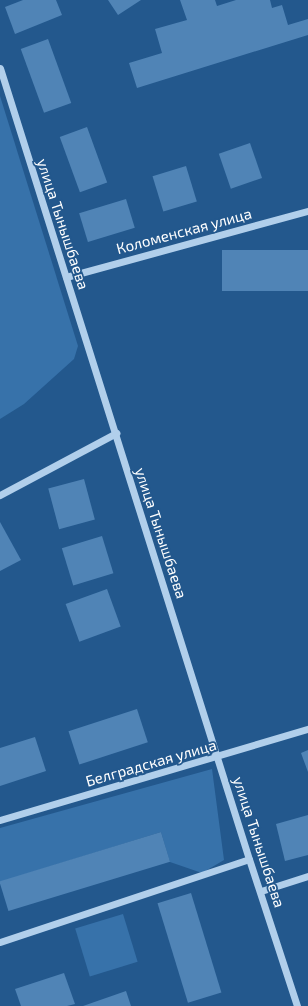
<!DOCTYPE html>
<html>
<head>
<meta charset="utf-8">
<style>
	body { margin:0 }
	#map { position:relative; width:308px; height:1006px; overflow:hidden; background:#23588d; font-family:"Exo 2",sans-serif }
	div>[style] { position:absolute }
	[style*='--x'] { left:calc(var(--x)*1px); top:calc(var(--y)*1px); width:calc(var(--w)*1px); rotate:calc(var(--a)*1deg) }
	.green>* { inset:0; background:#3772aa; transform-origin:0 0 }
	.building>* { inset:0; background:#5084b6; transform-origin:0 0 }
	.minor>* { height:7px; margin:-3.5px; padding:0 3.5px; transform-origin:3.5px; border-radius:3.5px; background:#b1cfeb }
	span { translate:-50% -50%; white-space:nowrap; text-align:center; line-height:1.15; -webkit-text-stroke:3.5px #23588d; paint-order:stroke }
	.street-label { font-size:15px; color:#fff }
</style>
</head>
<body>
<div id="map">
	<div class="green">
		<div style="clip-path:polygon(0 96px,78px 346px,74px 359px,24px 404px,0 419px)"></div>
		<div style="clip-path:polygon(212px 769px,224px 860px,202px 873px,170px 862px,161px 832px,0 882px,0 828px)"></div>
		<div style="left:123px;top:914px;width:50px;height:50px;rotate:73deg"></div>
	</div>
	<div class="building">
		<div style="clip-path:polygon(23px 0,56px 0,62px 15px,15px 34px,5px 7px)"></div>
		<div style="clip-path:polygon(108px 0,141px 0,118px 15px)"></div>
		<div style="clip-path:polygon(180px 0,215px 0,217px 6px,236px 0,270px 0,272px 8px,282px 5px,288px 25px,308px 19px,308px 35px,137px 88px,129px 63px,162px 53px,155px 29px,187px 20px)"></div>
		<div style="left:48px;top:39px;width:68px;height:29px;rotate:70deg"></div>
		<div style="left:87px;top:127px;width:59px;height:29px;rotate:70deg"></div>
		<div style="left:250px;top:143px;width:37px;height:33px;rotate:71deg"></div>
		<div style="left:186px;top:166px;width:37px;height:35px;rotate:73deg"></div>
		<div style="left:126px;top:199px;width:30px;height:49px;rotate:73deg"></div>
		<div style="left:308px;top:250px;width:41px;height:86px;rotate:90deg"></div>
		<div style="left:84px;top:479px;width:42px;height:37px;rotate:75deg"></div>
		<div style="clip-path:polygon(0 522px,21px 560px,0 571px)"></div>
		<div style="left:102px;top:536px;width:39px;height:42px;rotate:73deg"></div>
		<div style="left:107px;top:589px;width:40px;height:44px;rotate:70deg"></div>
		<div style="left:137px;top:709px;width:35px;height:72px;rotate:72deg"></div>
		<div style="clip-path:polygon(35px 737px,46px 771px,0 786px,0 748px)"></div>
		<div style="clip-path:polygon(308px 750px,308px 772px,301px 753px)"></div>
		<div style="clip-path:polygon(308px 815px,308px 855px,285px 861px,276px 824px)"></div>
		<div style="left:161px;top:832px;width:31px;height:169px;rotate:73deg"></div>
		<div style="left:191px;top:893px;width:104px;height:35px;rotate:73deg"></div>
		<div style="clip-path:polygon(64px 973px,75px 1004px,67px 1006px,21px 1006px,15px 989px)"></div>
		<div style="clip-path:polygon(126px 991px,131px 1006px,83px 1006px)"></div>
	</div>
	<div class="minor">
		<div style="--x:0;--y:68;--w:829;--a:72.53"></div>
		<div style="--x:249;--y:859;--w:155;--a:71.9"></div>
		<div style="--x:66;--y:277;--w:251;--a:-15.3"></div>
		<div style="--x:0;--y:495;--w:132;--a:-28.1"></div>
		<div style="--x:0;--y:820;--w:321;--a:-16.5"></div>
		<div style="--x:261;--y:891;--w:49;--a:-17.7"></div>
		<div style="--x:0;--y:942;--w:262;--a:-18.4"></div>
	</div>
	<div class="street-label">
		<span style="left:63px;top:224px;rotate:72deg">улица Тынышбаева</span>
		<span style="left:184px;top:231px;rotate:-15deg">Коломенская улица</span>
		<span style="left:161px;top:533px;rotate:72deg">улица Тынышбаева</span>
		<span style="left:151px;top:763px;rotate:-16deg">Белградская улица</span>
		<span style="left:259px;top:842px;rotate:72deg">улица Тынышбаева</span>
	</div>
</div>
</body>
</html>
